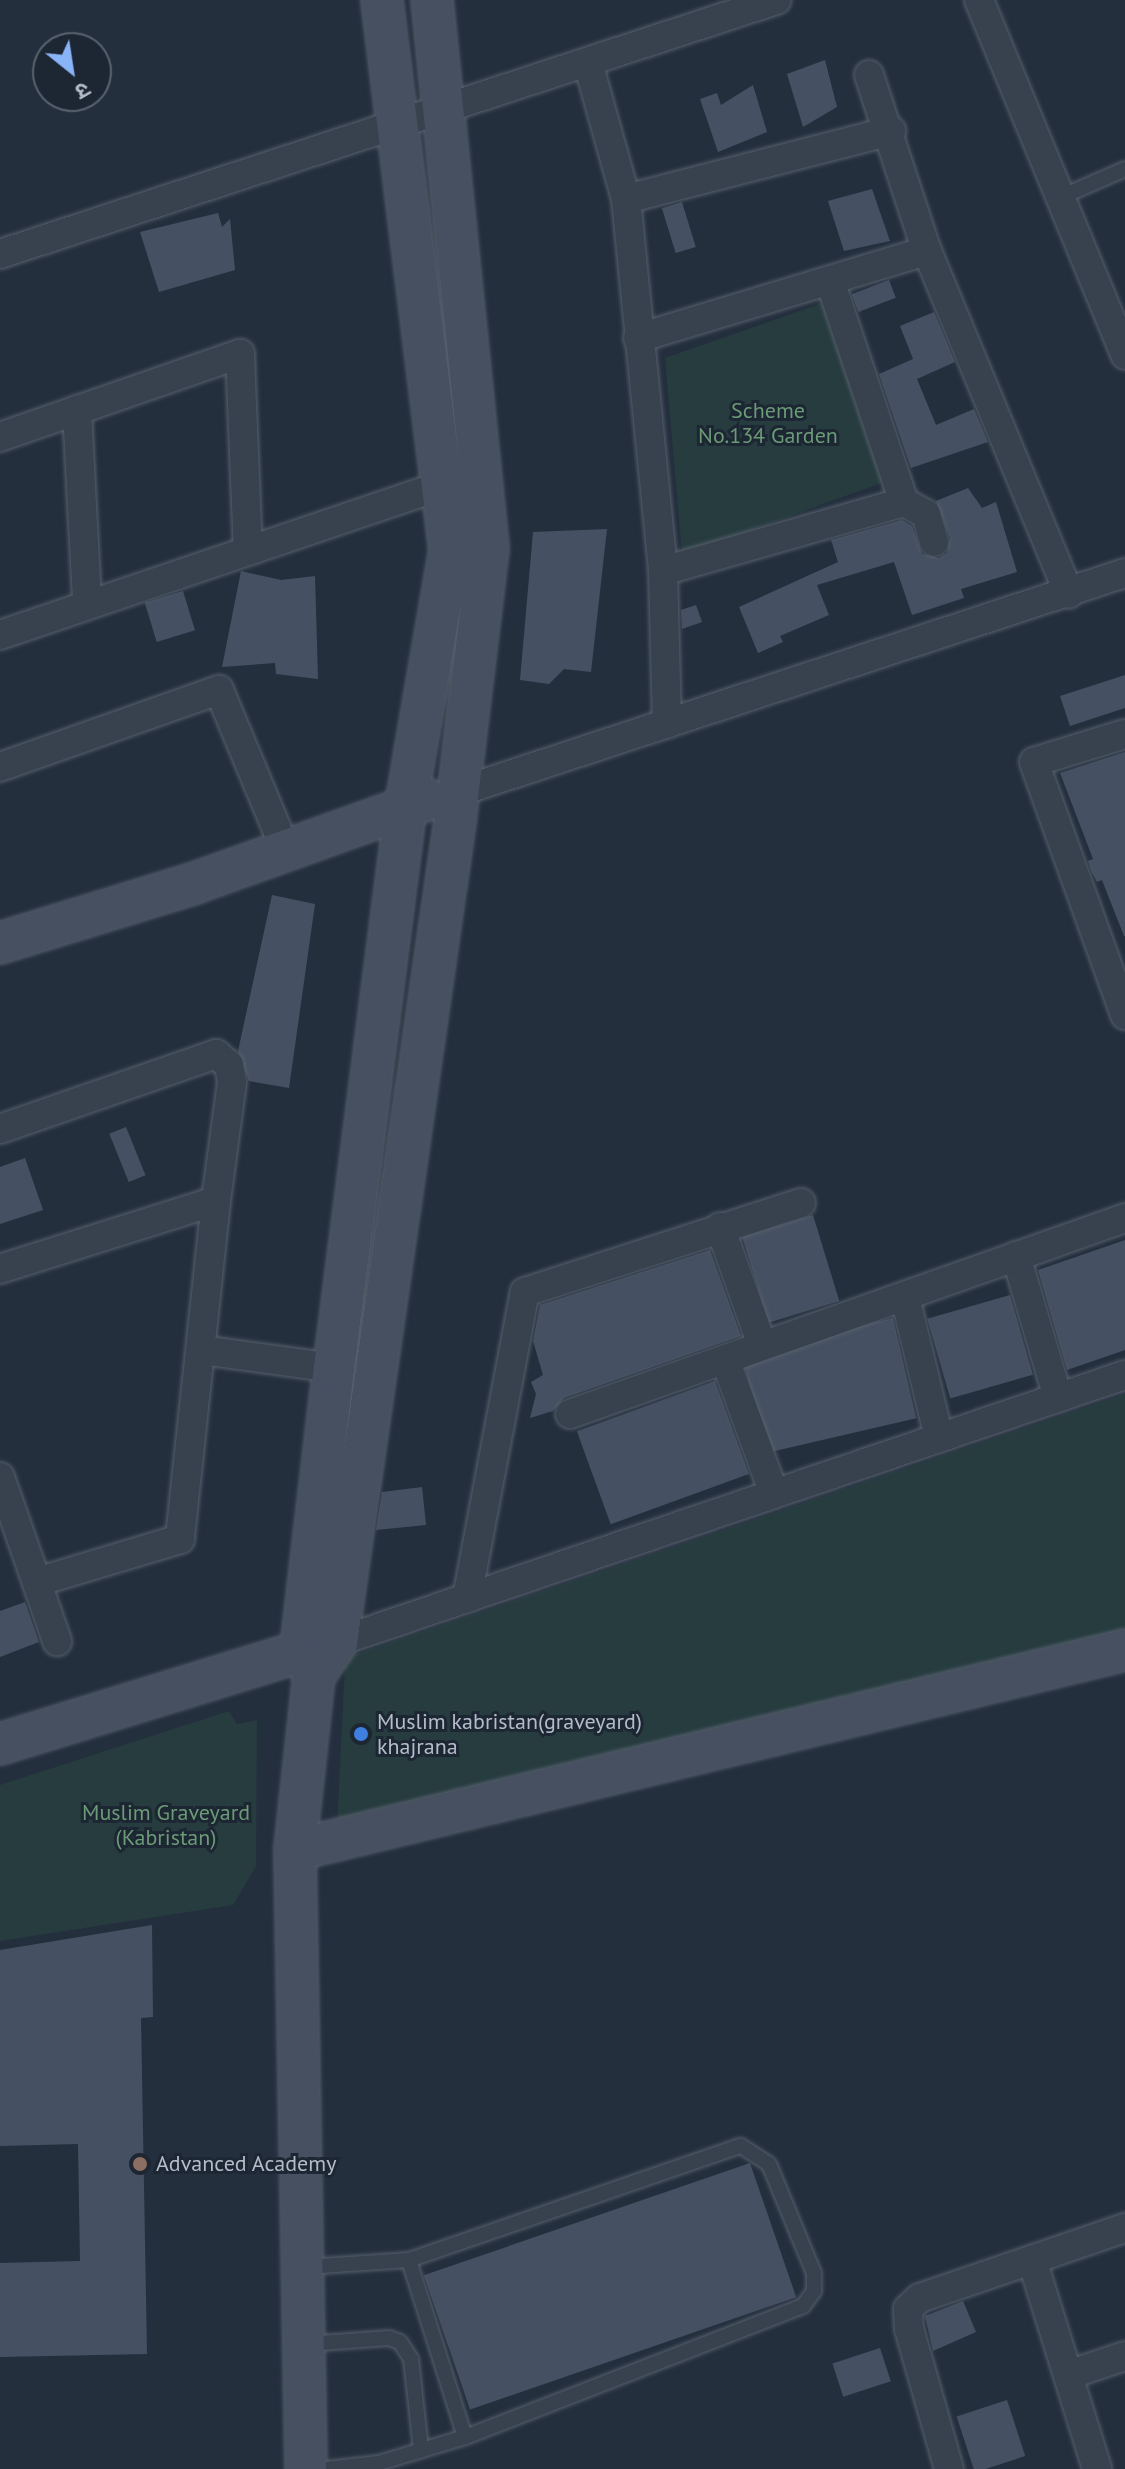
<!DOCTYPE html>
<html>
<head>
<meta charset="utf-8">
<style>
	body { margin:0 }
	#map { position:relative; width:1125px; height:2469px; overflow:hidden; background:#242f3e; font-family:"PT Sans","Noto Sans Devanagari",sans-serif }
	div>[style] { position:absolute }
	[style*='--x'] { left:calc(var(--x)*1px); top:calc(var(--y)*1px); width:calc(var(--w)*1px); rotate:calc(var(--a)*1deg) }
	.green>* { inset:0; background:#263c3f }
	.building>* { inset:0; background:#455162; transform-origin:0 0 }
	.roads { filter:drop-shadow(0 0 2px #565f6c) drop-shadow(0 0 2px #565f6c) }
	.lane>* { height:14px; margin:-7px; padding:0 7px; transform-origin:7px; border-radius:7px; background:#38414e }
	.street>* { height:28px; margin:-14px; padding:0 14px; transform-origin:14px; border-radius:14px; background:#38414e }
	.secondary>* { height:40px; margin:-20px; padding:0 20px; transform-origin:20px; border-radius:20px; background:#465061 }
	.dots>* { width:22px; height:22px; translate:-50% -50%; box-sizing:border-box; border:4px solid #1d2633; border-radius:50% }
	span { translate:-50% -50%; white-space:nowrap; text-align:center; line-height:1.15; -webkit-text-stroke:6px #1d2633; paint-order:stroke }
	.park-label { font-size:22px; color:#6b9a76 }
	.poi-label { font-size:22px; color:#b4bcc9 }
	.left { translate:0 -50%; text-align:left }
	.north { position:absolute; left:32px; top:32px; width:80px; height:80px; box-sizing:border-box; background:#1d2633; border:2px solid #59626f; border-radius:50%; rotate:150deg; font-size:22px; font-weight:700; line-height:32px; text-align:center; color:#b4bcc9 }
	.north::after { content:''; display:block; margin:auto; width:28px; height:36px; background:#8ab4f8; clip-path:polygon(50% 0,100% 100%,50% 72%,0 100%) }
</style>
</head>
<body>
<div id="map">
	<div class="green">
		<div style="clip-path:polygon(831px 300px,890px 480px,682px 555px,665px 358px)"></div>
		<div style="clip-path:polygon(1125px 1394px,1125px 1630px,337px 1827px,345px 1666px,354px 1655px)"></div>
		<div style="clip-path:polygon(229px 1711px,237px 1724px,257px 1720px,256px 1866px,233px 1905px,0 1941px,0 1785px)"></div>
	</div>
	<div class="building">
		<div style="clip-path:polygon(825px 60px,837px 107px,803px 127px,787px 74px)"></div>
		<div style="clip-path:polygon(753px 85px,767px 132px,718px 152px,700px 99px,717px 93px,721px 105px)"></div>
		<div style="clip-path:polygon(872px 189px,890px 241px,844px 251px,828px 201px)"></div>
		<div style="left:682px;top:202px;width:47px;height:21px;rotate:73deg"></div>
		<div style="clip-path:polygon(218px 213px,222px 227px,230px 219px,235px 270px,159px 292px,140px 232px)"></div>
		<div style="left:889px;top:280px;width:19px;height:40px;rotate:69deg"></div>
		<div style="clip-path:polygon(934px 312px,955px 362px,917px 379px,936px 425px,974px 409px,988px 442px,911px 468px,879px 374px,913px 359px,900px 326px)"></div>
		<div style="clip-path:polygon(968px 488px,982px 508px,996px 502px,1017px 572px,961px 589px,964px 598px,912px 615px,894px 562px,817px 585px,829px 615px,780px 636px,783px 642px,758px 653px,739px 607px,838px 562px,831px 540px,902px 520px,912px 526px,922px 554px,939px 558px,947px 553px,950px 538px,936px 501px)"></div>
		<div style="clip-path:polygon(607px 529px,591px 672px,564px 669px,549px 684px,520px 680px,533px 532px)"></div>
		<div style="clip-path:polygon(241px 571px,281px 580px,315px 576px,318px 679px,276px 674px,275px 663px,222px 667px)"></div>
		<div style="left:183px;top:591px;width:41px;height:40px;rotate:73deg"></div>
		<div style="clip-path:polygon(696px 605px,702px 622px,682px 629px,681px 610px)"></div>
		<div style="clip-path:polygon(1125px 675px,1125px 708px,1070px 726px,1060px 696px)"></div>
		<div style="clip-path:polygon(1125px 752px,1125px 936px,1124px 936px,1102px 880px,1097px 882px,1091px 871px,1088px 861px,1093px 859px,1060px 773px)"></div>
		<div style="clip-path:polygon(272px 895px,315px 904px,289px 1088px,249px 1081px,238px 1051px)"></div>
		<div style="left:126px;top:1127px;width:52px;height:18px;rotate:68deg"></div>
		<div style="clip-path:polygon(25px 1158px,43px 1210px,0 1224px,0 1167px)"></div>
		<div style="left:813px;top:1215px;width:90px;height:74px;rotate:73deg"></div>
		<div style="clip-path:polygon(1125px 1240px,1125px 1350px,1067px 1370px,1038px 1270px)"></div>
		<div style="clip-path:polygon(710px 1250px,741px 1336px,564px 1398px,553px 1411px,530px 1418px,536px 1394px,531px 1382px,543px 1375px,533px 1341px,540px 1305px)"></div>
		<div style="left:1010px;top:1295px;width:83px;height:86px;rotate:74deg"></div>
		<div style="left:893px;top:1318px;width:103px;height:155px;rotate:77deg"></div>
		<div style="left:715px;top:1381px;width:99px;height:147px;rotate:70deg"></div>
		<div style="clip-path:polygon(422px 1487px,426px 1525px,376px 1530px,382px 1492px)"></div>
		<div style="clip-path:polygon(25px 1602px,39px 1642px,0 1657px,0 1611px)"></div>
		<div style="clip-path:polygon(152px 1925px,153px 2017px,141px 2018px,147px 2354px,0 2357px,0 2263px,80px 2261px,78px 2144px,0 2146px,0 1950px)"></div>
		<div style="left:750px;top:2163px;width:142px;height:345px;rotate:71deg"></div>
		<div style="clip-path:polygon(963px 2301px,976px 2332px,933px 2351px,925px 2316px)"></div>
		<div style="left:880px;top:2348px;width:35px;height:50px;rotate:72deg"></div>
		<div style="left:1007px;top:2400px;width:59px;height:53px;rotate:72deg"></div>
	</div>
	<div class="roads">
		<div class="lane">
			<div style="--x:1061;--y:197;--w:70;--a:-23.6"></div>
			<div style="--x:306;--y:2267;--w:103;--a:-3.9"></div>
			<div style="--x:409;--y:2260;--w:351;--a:-19"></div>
			<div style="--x:741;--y:2146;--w:33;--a:33"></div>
			<div style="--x:769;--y:2164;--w:118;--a:67.6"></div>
			<div style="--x:814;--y:2273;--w:18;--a:90"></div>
			<div style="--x:814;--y:2291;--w:19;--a:126"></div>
			<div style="--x:803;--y:2306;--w:362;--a:158.8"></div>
			<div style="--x:465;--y:2437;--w:186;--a:-107.6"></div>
			<div style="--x:307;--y:2344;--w:82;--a:-4.2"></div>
			<div style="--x:389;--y:2338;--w:12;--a:20"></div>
			<div style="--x:400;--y:2342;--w:20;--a:57"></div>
			<div style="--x:411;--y:2359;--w:92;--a:83.7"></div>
			<div style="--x:327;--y:2469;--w:52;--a:-6.6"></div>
			<div style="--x:379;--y:2463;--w:90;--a:-16.8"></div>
		</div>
		<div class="street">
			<div style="--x:979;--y:0;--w:384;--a:67.6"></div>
			<div style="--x:588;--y:63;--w:141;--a:74.4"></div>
			<div style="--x:626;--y:199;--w:274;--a:-14.4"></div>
			<div style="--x:869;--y:75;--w:185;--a:71.8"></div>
			<div style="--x:927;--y:251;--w:371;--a:67.5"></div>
			<div style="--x:626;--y:199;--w:374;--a:84.3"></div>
			<div style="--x:663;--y:571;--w:153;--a:88.5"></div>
			<div style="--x:0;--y:254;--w:817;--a:-18.12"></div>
			<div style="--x:830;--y:281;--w:233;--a:71.5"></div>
			<div style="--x:904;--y:502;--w:25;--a:29"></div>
			<div style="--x:926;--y:514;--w:29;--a:74"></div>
			<div style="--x:638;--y:338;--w:302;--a:-16.8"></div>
			<div style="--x:77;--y:410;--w:193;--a:87"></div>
			<div style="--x:0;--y:437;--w:254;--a:-19.1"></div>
			<div style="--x:240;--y:354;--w:195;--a:87.7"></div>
			<div style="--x:663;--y:571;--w:251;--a:-16"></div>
			<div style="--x:0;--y:635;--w:467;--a:-18.7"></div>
			<div style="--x:1125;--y:734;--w:95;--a:162.9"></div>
			<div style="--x:1034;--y:762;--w:269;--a:70.2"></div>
			<div style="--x:0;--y:767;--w:232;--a:-19.4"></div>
			<div style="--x:219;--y:690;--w:174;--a:67.4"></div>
			<div style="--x:458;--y:792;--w:702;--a:-18.18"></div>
			<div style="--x:0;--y:1129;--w:229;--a:-19.1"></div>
			<div style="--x:216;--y:1054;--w:17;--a:40"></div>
			<div style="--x:229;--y:1065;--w:17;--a:80"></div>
			<div style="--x:232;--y:1082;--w:120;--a:97.7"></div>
			<div style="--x:720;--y:1227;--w:125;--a:70.4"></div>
			<div style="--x:1016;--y:1256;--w:148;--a:73.5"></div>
			<div style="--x:0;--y:1269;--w:226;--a:-17.5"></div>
			<div style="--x:216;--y:1201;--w:340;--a:96.1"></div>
			<div style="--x:180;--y:1539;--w:149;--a:163.3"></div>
			<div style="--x:905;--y:1297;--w:145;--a:76.4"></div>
			<div style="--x:202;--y:1350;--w:133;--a:7.8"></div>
			<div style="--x:726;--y:1362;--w:140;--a:70"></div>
			<div style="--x:570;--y:1414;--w:589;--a:-19.45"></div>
			<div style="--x:0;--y:1477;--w:174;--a:70.8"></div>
			<div style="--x:467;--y:1598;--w:311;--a:-79.3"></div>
			<div style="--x:525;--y:1292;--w:290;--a:-17.9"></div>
			<div style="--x:337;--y:1642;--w:832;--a:-18.72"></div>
			<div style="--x:1033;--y:2263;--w:216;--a:72.7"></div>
			<div style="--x:1068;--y:2375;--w:60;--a:-18.4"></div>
			<div style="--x:949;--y:2469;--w:146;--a:-105.9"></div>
			<div style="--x:909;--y:2329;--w:20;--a:-93"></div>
			<div style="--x:908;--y:2309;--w:16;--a:-43"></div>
			<div style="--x:920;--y:2298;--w:217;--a:-18.9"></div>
		</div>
		<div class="secondary">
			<div style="--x:0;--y:943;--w:201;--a:-17.1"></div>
			<div style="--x:192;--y:884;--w:250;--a:-19.7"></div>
			<div style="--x:314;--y:1676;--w:31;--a:-115"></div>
			<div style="--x:301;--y:1648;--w:282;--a:-83.3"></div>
			<div style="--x:334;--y:1368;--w:568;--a:-82.71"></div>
			<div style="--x:406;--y:805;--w:258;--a:-80.2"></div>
			<div style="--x:450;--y:551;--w:555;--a:-97.04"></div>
			<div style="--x:0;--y:1744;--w:340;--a:-17.1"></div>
			<div style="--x:295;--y:1850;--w:854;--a:-13.55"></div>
			<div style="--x:306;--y:2469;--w:619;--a:-91.02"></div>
			<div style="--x:295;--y:1850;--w:175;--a:-83.8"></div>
			<div style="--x:314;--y:1676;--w:41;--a:-55.9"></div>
			<div style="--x:337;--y:1642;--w:829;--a:-81.82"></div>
			<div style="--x:455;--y:821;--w:275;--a:-83.1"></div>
			<div style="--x:488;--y:548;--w:551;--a:-95.83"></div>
		</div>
	</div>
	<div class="dots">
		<div style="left:361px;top:1734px;background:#3f7fe0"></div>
		<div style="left:140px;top:2164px;background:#8d6e63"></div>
	</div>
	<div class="park-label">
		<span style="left:768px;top:423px">Scheme<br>No.134 Garden</span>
		<span style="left:166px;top:1825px">Muslim Graveyard<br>(Kabristan)</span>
	</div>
	<div class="poi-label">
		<span class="left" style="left:377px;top:1734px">Muslim kabristan(graveyard)<br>khajrana</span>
		<span class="left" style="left:156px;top:2164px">Advanced Academy</span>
	</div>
	<div class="north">उ</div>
</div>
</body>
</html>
